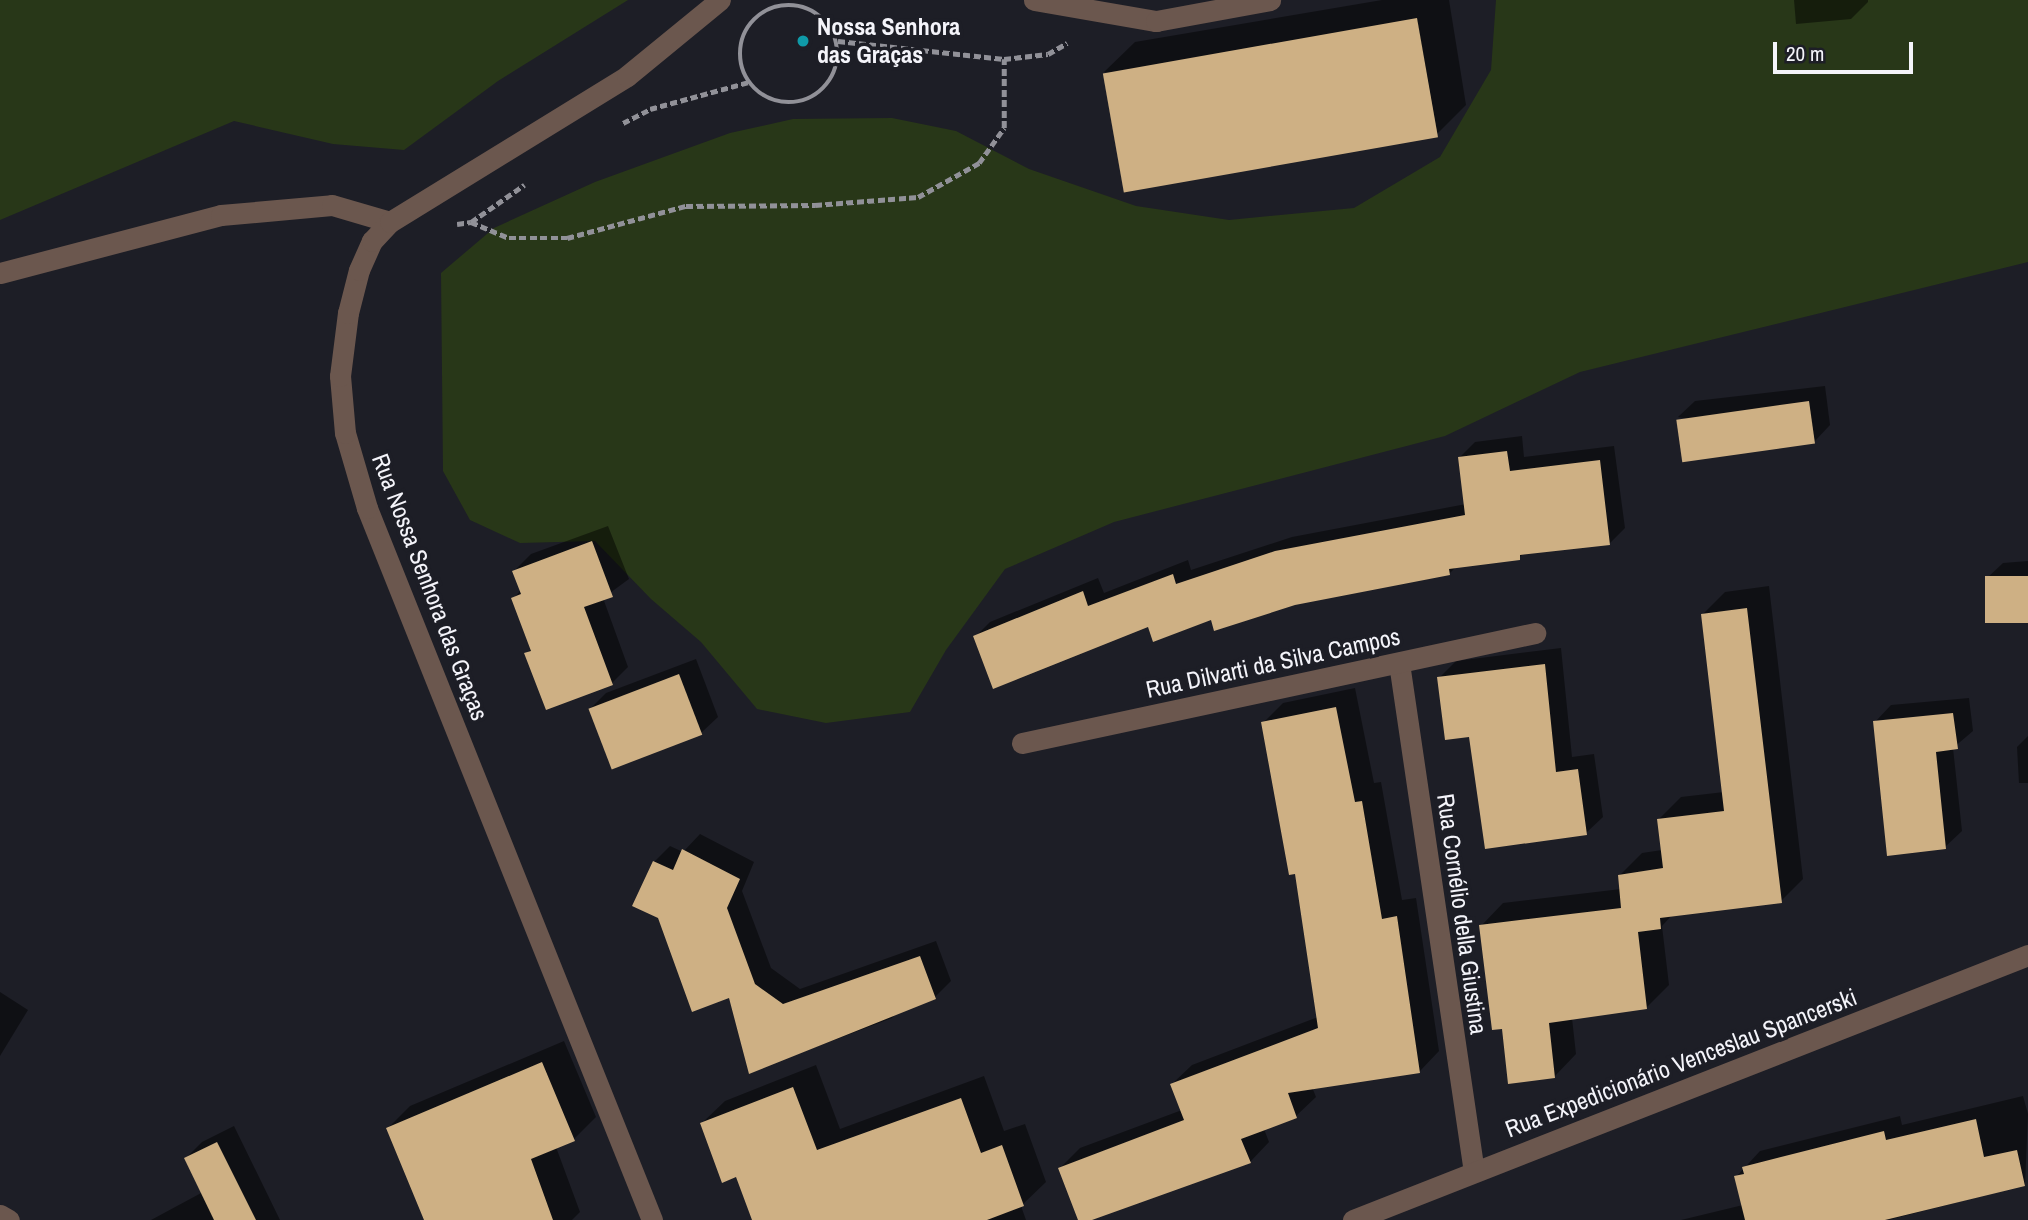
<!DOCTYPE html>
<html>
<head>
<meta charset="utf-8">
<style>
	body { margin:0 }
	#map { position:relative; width:2028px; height:1220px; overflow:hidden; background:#1d1e26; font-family:"Archivo Narrow",sans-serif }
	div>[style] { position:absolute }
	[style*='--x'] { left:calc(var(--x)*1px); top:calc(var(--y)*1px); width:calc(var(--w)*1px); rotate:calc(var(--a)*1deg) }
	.green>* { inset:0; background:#283718 }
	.shadow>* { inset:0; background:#0007 }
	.building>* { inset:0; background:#ceb084; transform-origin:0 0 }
	.path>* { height:4.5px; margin-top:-2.25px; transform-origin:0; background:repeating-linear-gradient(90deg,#919198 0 7px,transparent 0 10.5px) }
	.path>.ring { margin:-2.25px; padding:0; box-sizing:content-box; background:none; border:4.5px solid #919198; border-radius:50% }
	.minor>* { height:21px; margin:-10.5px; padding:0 10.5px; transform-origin:10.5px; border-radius:10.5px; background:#6b574e }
	.dots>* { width:19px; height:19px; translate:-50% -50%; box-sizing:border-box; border:4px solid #1d1e26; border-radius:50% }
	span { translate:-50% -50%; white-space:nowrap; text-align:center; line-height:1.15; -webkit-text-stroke:7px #1d1e26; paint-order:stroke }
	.poi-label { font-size:24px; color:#f4f4fa; font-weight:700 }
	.left { translate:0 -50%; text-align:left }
	.street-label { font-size:24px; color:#f4f4fa }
	.scale { position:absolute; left:1773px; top:42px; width:140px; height:32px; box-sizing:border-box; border:4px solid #f4f4fa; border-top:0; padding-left:9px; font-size:21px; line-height:24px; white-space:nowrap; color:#f4f4fa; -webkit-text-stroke:5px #1d1e26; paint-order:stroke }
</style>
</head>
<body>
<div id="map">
	<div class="green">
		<div style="clip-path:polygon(0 0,628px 0,498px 81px,404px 150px,333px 144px,234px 121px,0 220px)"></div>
		<div style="clip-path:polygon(1496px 0,2028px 0,2028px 262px,1580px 372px,1445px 436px,1114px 522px,1005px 569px,946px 650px,910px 712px,826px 723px,757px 709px,701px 642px,651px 599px,595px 541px,520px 543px,470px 520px,443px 471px,441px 273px,494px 228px,595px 182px,730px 133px,793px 119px,892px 118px,956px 131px,1029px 169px,1136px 206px,1229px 220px,1354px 208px,1440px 157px,1491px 70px)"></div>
	</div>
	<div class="shadow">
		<div style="clip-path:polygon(1382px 0,1449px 0,1466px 105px,1436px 135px,1104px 72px,1135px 42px)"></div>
		<div style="clip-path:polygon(1794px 0,1868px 0,1868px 2px,1851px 19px,1796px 24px)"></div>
		<div style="clip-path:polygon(1825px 386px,1830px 425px,1814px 442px,1678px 417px,1695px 401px)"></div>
		<div style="clip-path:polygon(1522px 436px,1524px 457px,1614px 446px,1625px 528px,1610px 543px,1525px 552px,1519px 558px,1457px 566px,1449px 574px,1212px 618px,975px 637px,990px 622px,1098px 578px,1104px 593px,1188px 560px,1191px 570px,1292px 537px,1466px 504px,1460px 457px,1475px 442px)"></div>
		<div style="clip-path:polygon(608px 526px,629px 579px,603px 598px,628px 667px,612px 683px,526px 654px,532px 648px,513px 599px,521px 590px,514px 571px,531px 554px)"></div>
		<div style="clip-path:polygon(2028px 561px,2028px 621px,1986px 579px,2003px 563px)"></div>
		<div style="clip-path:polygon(1769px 586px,1803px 879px,1781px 901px,1673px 914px,1662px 926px,1669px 985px,1647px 1007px,1572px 1018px,1576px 1054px,1554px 1077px,1504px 1027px,1481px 926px,1503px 903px,1621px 889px,1620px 875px,1642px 853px,1662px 850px,1659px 819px,1681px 797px,1724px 792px,1703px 614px,1725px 592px)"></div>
		<div style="clip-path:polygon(1561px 648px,1572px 757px,1594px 754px,1603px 817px,1586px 833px,1471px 735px,1439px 678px,1456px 661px)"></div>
		<div style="clip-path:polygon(696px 659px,718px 717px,701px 733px,590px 709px,606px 693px)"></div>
		<div style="clip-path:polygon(1355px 688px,1374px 783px,1381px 782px,1402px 900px,1416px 898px,1439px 1051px,1420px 1071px,1312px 1087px,1316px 1097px,1296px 1116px,1264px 1129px,1269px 1142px,1250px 1162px,1080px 1220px,1060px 1168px,1080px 1148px,1182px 1110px,1172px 1084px,1192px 1065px,1318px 1017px,1297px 872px,1263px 723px,1283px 703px)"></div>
		<div style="clip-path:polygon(1969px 698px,1973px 731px,1953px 748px,1962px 831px,1945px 847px,1875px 722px,1891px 705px)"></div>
		<div style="clip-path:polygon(2028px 736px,2028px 783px,2019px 783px,2017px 747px)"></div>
		<div style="clip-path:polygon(700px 834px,754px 862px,742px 891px,771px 968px,800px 989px,936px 941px,951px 981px,935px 997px,899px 1010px,892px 1018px,750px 1072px,730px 995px,654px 862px,670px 846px,683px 852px)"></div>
		<div style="clip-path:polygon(0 992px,28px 1010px,0 1056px)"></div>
		<div style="clip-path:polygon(564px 1041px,596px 1117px,574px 1139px,556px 1147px,580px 1212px,572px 1220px,443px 1220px,388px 1128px,410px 1106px)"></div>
		<div style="clip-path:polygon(816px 1065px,840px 1129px,984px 1076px,1004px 1131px,1025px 1124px,1046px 1182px,1021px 1206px,1026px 1220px,754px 1220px,737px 1175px,702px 1123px,725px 1101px)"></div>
		<div style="clip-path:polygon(2023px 1096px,2028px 1114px,2025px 1185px,1888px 1220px,1681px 1220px,1743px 1205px,1736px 1177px,1760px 1151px,1900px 1116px,1902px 1125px)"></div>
		<div style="clip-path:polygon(234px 1126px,280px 1220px,151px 1220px,203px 1192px,186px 1158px,202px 1142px)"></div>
	</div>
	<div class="building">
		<div style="left:1417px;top:18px;width:121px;height:319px;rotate:80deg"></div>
		<div style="left:1809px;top:401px;width:43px;height:134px;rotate:82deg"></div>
		<div style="clip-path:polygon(1507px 451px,1510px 471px,1600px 460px,1610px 545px,1520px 555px,1520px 560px,1449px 569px,1450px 575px,1295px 605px,1214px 631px,1211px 620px,1153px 642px,1148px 627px,993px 689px,973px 636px,1083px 591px,1088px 606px,1173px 574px,1176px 584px,1275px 551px,1465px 515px,1458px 457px)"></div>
		<div style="clip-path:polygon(592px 541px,613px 597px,584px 607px,613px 685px,546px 710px,524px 653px,531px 651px,511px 598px,521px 594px,512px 571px)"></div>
		<div style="left:2028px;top:576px;width:47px;height:43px;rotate:90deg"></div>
		<div style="clip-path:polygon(1747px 608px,1782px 903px,1660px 918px,1661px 929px,1638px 932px,1647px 1009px,1549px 1023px,1555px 1078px,1508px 1084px,1502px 1029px,1492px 1030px,1479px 925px,1621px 908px,1618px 875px,1663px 868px,1657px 819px,1724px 811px,1701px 614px)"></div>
		<div style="clip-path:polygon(1545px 664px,1556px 772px,1578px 769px,1587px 835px,1485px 849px,1469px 737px,1445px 740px,1437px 677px)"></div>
		<div style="left:679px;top:674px;width:65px;height:97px;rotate:69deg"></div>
		<div style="clip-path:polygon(1336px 707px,1355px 802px,1362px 801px,1382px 919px,1397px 916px,1420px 1073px,1288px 1093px,1297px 1118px,1241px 1139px,1251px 1163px,1092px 1220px,1078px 1220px,1058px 1168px,1184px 1120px,1170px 1084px,1318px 1028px,1295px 874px,1289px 875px,1261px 722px)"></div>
		<div style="clip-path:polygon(1953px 713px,1958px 749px,1936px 752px,1946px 849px,1887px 856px,1873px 721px)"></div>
		<div style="clip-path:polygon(682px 849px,740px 879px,727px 908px,755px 984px,783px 1004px,920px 956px,936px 999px,749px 1074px,729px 998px,692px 1012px,658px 918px,632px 906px,653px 861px,673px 870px)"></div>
		<div style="clip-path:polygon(542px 1062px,575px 1141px,531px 1159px,553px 1220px,424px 1220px,386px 1128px)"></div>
		<div style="clip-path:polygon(793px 1087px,817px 1150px,961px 1098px,981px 1153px,1002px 1145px,1024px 1206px,987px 1220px,752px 1220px,736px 1177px,722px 1183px,700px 1123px)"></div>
		<div style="clip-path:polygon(1976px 1119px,1984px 1157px,2017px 1150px,2025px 1186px,1885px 1220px,1745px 1220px,1734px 1176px,1744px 1174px,1742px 1167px,1884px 1131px,1886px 1140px)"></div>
		<div style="clip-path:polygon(217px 1142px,256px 1220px,214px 1220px,184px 1158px)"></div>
	</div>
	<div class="path">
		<div class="ring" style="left:740px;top:5px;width:93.5px;height:93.5px"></div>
		<div style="--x:838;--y:41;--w:167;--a:6.2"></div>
		<div style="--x:1004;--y:59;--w:44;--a:-6.5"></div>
		<div style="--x:1048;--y:54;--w:22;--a:-30"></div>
		<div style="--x:623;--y:123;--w:30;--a:-27"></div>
		<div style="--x:650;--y:109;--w:103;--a:-15.3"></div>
		<div style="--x:471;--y:222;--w:41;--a:22.8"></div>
		<div style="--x:509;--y:238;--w:58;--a:0"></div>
		<div style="--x:567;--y:238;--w:123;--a:-15.1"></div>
		<div style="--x:686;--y:206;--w:129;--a:-0.4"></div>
		<div style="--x:815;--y:205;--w:103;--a:-4.4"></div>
		<div style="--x:918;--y:197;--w:70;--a:-29.1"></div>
		<div style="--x:979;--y:163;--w:43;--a:-54.5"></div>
		<div style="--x:1004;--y:128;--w:69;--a:-90"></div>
		<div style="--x:457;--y:224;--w:14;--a:-8"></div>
		<div style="--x:471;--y:222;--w:65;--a:-34.9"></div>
	</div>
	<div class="minor">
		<div style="--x:1034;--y:0;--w:124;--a:9.8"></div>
		<div style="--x:1156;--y:21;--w:116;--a:-10.4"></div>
		<div style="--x:0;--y:273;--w:228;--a:-14.7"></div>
		<div style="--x:221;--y:215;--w:111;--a:-5.1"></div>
		<div style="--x:332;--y:205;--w:60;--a:16.3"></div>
		<div style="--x:1399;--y:663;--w:514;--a:81.62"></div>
		<div style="--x:1022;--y:743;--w:525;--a:-12.1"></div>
		<div style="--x:0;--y:1215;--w:10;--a:29"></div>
		<div style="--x:652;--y:1220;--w:767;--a:-111.82"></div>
		<div style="--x:367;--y:508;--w:78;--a:-106.3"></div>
		<div style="--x:345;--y:433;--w:57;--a:-95"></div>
		<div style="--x:340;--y:376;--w:64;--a:-82.8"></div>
		<div style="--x:348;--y:313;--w:44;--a:-75.7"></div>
		<div style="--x:359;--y:270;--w:32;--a:-66"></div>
		<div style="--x:372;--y:241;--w:26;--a:-47"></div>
		<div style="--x:390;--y:222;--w:278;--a:-31.6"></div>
		<div style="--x:627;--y:76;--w:120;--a:-39.3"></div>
		<div style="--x:1353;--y:1220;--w:725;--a:-21.43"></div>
	</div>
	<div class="dots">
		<div style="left:803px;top:41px;background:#0f9aa8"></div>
	</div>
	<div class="poi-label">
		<span class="left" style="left:817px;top:41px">Nossa Senhora<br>das Graças</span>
	</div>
	<div class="street-label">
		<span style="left:430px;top:587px;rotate:69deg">Rua Nossa Senhora das Graças</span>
		<span style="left:1273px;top:663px;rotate:-12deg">Rua Dilvarti da Silva Campos</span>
		<span style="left:1462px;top:914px;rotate:82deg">Rua Cornélio della Giustina</span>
		<span style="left:1681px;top:1063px;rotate:-21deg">Rua Expedicionário Venceslau Spancerski</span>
	</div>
	<div class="scale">20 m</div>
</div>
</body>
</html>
